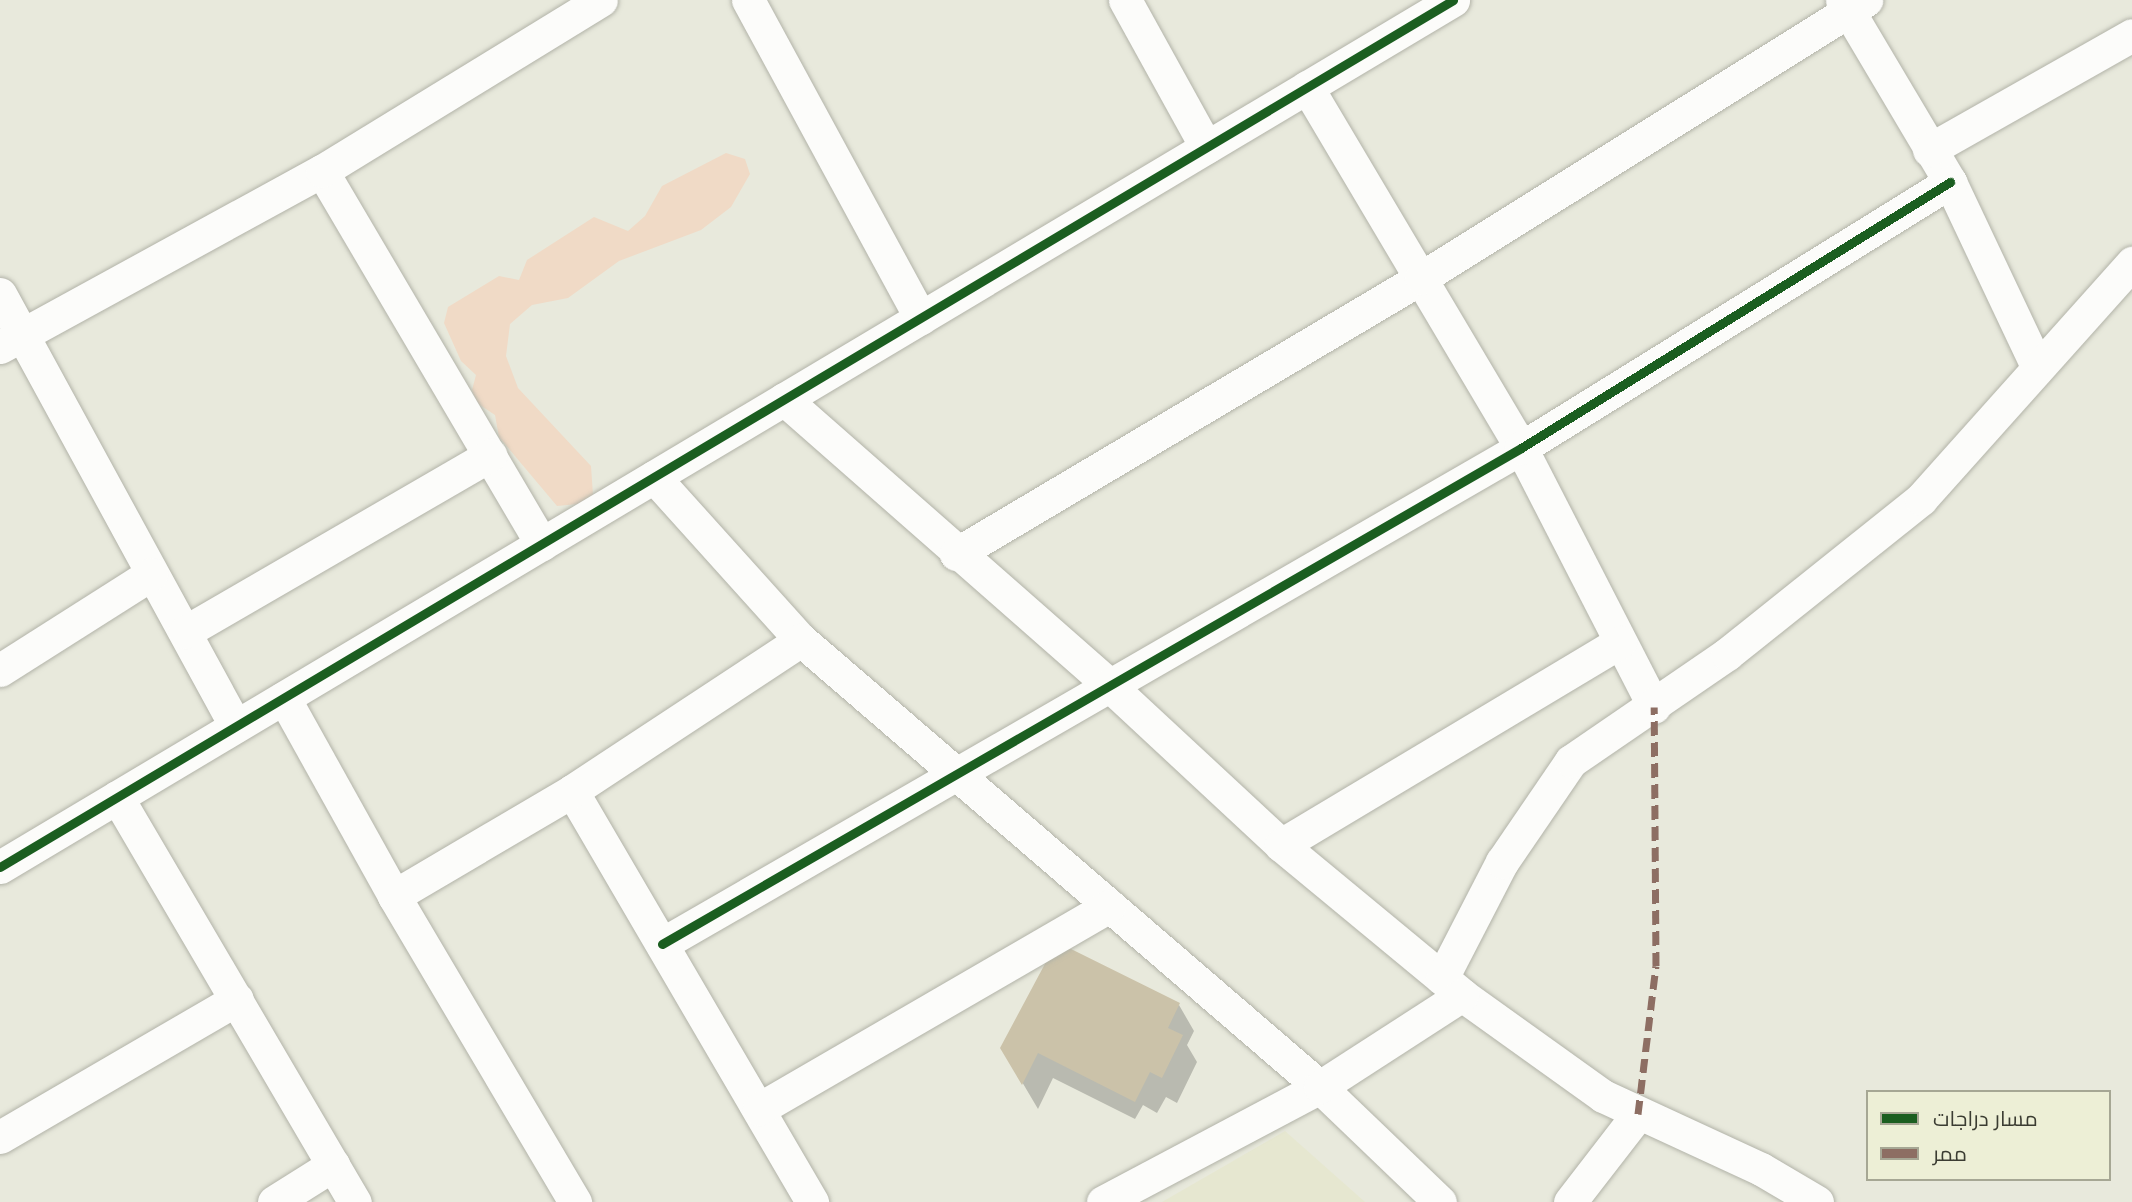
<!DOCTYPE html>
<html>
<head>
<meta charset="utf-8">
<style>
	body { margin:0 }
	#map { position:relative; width:2132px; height:1202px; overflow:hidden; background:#e8e9dc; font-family:Poppins,Cairo,sans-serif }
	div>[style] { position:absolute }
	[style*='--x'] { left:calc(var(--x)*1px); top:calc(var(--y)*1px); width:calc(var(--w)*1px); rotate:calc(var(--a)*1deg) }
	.built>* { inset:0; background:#e6e7d0 }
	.green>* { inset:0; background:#f0dac6 }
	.shadow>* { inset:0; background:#0003 }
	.building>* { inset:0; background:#cbc2a9 }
	.roads { filter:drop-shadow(0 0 2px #b2b3a8) drop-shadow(0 0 2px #b2b3a8) }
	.street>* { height:33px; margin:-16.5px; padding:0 16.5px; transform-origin:16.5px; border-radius:16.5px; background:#fcfcfa }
	.quiet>* { height:7px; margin-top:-3.5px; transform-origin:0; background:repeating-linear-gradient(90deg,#8d6e63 0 14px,transparent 0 21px) }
	.cycleway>* { height:9px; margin:-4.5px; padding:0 4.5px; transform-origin:4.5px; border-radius:4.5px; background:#1b5e20 }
	span { translate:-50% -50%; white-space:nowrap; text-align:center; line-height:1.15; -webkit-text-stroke:6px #edefd6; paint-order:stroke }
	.legend { position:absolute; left:1866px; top:1090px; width:245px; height:91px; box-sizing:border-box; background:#edefd6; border:2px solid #a6a794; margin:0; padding:9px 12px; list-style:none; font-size:21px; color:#3b3c32 }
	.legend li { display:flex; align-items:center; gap:14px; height:35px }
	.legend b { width:35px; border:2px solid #a6a794 }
</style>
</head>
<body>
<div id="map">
	<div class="built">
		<div style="clip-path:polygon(1285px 1131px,1365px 1202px,1162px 1202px)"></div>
	</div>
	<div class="green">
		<div style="clip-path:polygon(726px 153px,745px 159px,750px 174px,731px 207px,701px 230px,619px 261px,568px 298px,532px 305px,510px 324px,506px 356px,518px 388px,591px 466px,593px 495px,578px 504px,557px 506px,499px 437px,495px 415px,477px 403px,472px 390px,476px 375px,461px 361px,444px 323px,448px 307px,499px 276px,519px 280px,527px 260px,594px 217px,628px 231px,645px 216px,662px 186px)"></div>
	</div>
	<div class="shadow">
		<div style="clip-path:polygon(1179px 1005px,1194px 1031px,1187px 1045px,1197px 1062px,1177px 1103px,1166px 1097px,1157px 1113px,1143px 1105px,1135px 1119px,1053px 1078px,1038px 1109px,1002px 1048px)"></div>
	</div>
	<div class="building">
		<div style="clip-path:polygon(1065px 946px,1180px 1003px,1168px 1028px,1183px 1035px,1162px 1078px,1150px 1072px,1135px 1102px,1038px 1053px,1022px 1085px,1000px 1048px,1047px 960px)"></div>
	</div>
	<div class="roads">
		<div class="street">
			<div style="--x:748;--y:0;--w:362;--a:61.5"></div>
			<div style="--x:1125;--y:0;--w:168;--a:61.1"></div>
			<div style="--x:1842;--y:0;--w:212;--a:59.3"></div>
			<div style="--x:1950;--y:182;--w:204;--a:64.7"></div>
			<div style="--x:1307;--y:87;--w:420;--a:59.3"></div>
			<div style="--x:1521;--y:448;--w:291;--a:62.8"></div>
			<div style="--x:1929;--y:150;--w:233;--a:-29.5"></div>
			<div style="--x:322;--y:171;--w:433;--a:59.5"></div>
			<div style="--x:0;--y:294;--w:492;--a:61.4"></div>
			<div style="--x:0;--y:347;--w:367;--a:-28.7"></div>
			<div style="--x:322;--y:171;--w:327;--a:-31.5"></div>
			<div style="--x:784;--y:399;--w:433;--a:41.3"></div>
			<div style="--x:1109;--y:685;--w:235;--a:42.9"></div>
			<div style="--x:1281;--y:845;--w:235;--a:39.6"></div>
			<div style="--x:1462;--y:995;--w:173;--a:35.6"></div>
			<div style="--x:1603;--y:1096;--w:174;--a:24.8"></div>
			<div style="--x:1761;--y:1169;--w:65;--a:30.5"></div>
			<div style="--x:654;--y:477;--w:219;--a:48"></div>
			<div style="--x:801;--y:640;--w:685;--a:40.74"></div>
			<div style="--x:1320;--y:1087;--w:166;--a:43.8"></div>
			<div style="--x:956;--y:554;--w:541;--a:-30.69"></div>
			<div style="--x:1421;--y:278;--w:525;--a:-31.99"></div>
			<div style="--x:185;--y:632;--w:353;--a:-30.1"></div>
			<div style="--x:0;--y:670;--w:179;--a:-32.4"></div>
			<div style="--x:284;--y:698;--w:227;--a:60.9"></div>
			<div style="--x:394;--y:896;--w:356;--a:59.4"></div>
			<div style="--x:572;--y:791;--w:476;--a:59.7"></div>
			<div style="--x:117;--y:797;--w:470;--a:59.6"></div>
			<div style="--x:1281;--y:845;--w:395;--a:-30.9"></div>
			<div style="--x:0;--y:867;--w:1692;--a:-30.82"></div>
			<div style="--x:394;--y:896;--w:207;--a:-30.5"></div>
			<div style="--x:572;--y:791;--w:274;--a:-33.4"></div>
			<div style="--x:662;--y:944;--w:992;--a:-30"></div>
			<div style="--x:1521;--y:448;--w:505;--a:-31.8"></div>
			<div style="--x:1442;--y:978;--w:131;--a:-62.7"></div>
			<div style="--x:1502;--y:862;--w:122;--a:-55.7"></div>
			<div style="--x:1571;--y:761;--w:189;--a:-34.4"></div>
			<div style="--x:1727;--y:654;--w:248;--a:-38.6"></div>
			<div style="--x:1921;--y:499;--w:317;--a:-48.2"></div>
			<div style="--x:759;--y:1109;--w:405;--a:-30.1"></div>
			<div style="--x:0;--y:1137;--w:274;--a:-30.2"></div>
			<div style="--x:274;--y:1202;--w:70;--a:-32.1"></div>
			<div style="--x:1103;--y:1202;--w:246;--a:-27.9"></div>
			<div style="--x:1320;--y:1087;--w:169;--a:-32.9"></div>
			<div style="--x:1570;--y:1202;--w:111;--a:-52.3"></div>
		</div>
	</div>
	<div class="quiet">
		<div style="--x:1638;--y:1114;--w:149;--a:-83.1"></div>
		<div style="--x:1656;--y:966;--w:259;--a:-90.4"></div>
	</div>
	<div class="cycleway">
		<div style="--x:0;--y:867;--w:1692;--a:-30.82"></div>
		<div style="--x:662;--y:944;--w:992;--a:-30"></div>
		<div style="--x:1521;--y:448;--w:505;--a:-31.8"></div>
	</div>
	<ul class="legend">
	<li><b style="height:9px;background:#1b5e20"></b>مسار دراجات</li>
	<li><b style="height:9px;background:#8d6e63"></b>ممر</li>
	</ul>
</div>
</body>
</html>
